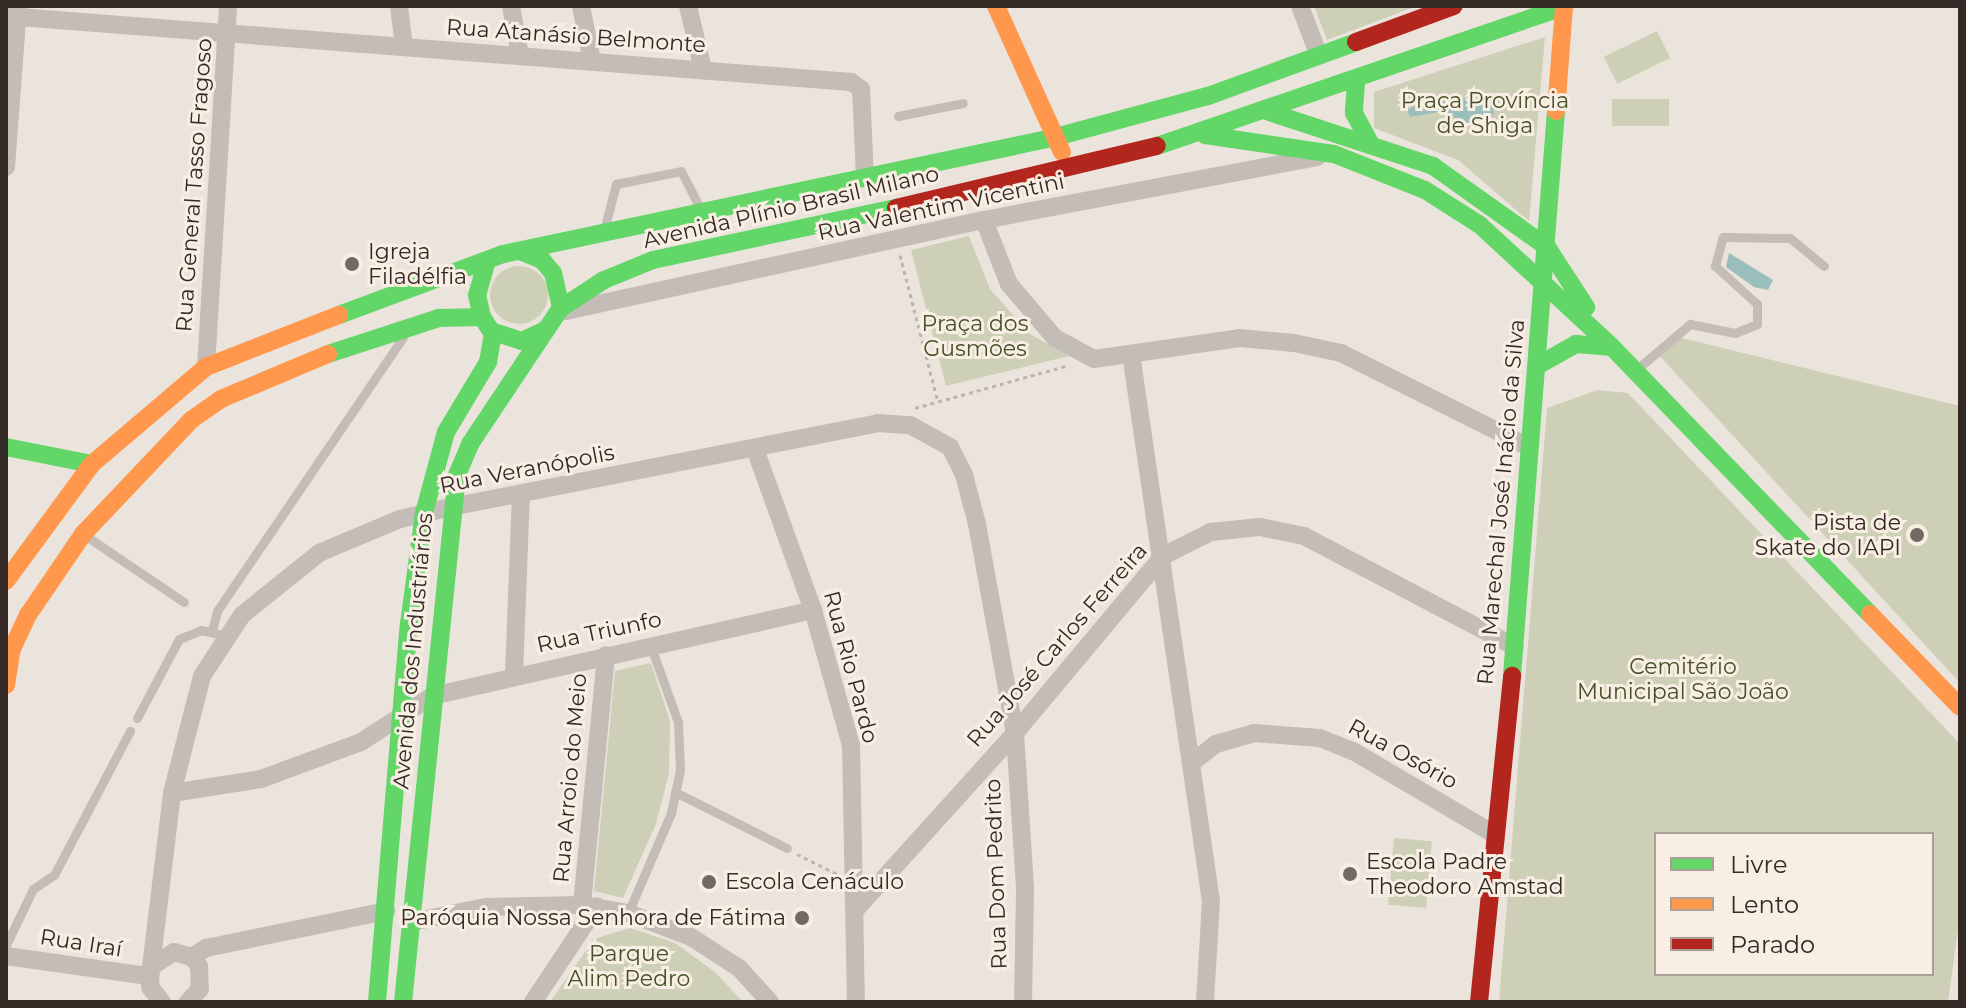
<!DOCTYPE html>
<html>
<head>
<meta charset="utf-8">
<style>
	body { margin:0 }
	#map { position:relative; width:1966px; height:1008px; overflow:hidden; background:#ebe4dd; font-family:Montserrat,sans-serif }
	div>[style] { position:absolute }
	[style*='--x'] { left:calc(var(--x)*1px); top:calc(var(--y)*1px); width:calc(var(--w)*1px); rotate:calc(var(--a)*1deg) }
	.green>* { inset:0; background:#cdd0b6; transform-origin:0 0 }
	.round { border-radius:50% }
	.water>* { inset:0; background:#99bebc }
	.path>* { height:3px; margin-top:-1.5px; transform-origin:0; background:repeating-linear-gradient(90deg,#bcb4af 0 4px,transparent 0 8px) }
	.lane>* { height:9px; margin:-4.5px; padding:0 4.5px; transform-origin:4.5px; border-radius:4.5px; background:#c4bcb6 }
	.street>* { height:18px; margin:-9px; padding:0 9px; transform-origin:9px; border-radius:9px; background:#c4bcb6 }
	.fast>* { height:18px; margin:-9px; padding:0 9px; transform-origin:9px; border-radius:9px; background:#63d668 }
	.slow>* { height:18px; margin:-9px; padding:0 9px; transform-origin:9px; border-radius:9px; background:#ff974d }
	.jam>* { height:18px; margin:-9px; padding:0 9px; transform-origin:9px; border-radius:9px; background:#b3261e }
	.dots>* { width:22px; height:22px; translate:-50% -50%; box-sizing:border-box; border:4px solid #f9eee3; border-radius:50% }
	span { translate:-50% -50%; white-space:nowrap; text-align:center; line-height:1.15; -webkit-text-stroke:6px #f9eee3; paint-order:stroke }
	.street-label { font-size:22px; color:#342925 }
	.park-label { font-size:22px; color:#455229 }
	.poi-label { font-size:22px; color:#342925 }
	.left { translate:0 -50%; text-align:left }
	.right { translate:-100% -50%; text-align:right }
	.frame { position:absolute; inset:0; border:8px solid #342925; pointer-events:none }
	.legend { position:absolute; left:1654px; top:832px; width:280px; height:144px; box-sizing:border-box; background:#f9eee3; border:2px solid #aa9f97; margin:0; padding:10px 14px; list-style:none; font-size:24px; color:#342925 }
	.legend li { display:flex; align-items:center; gap:16px; height:40px }
	.legend b { width:40px; border:2px solid #aa9f97 }
</style>
</head>
<body>
<div id="map">
	<div class="green">
		<div style="clip-path:polygon(1314px 6px,1417px 6px,1327px 40px)"></div>
		<div style="left:1657px;top:31px;width:30px;height:59px;rotate:64deg"></div>
		<div style="clip-path:polygon(1545px 37px,1529px 221px,1458px 160px,1374px 128px,1374px 92px)"></div>
		<div style="left:1669px;top:99px;width:27px;height:57px;rotate:90deg"></div>
		<div style="clip-path:polygon(969px 236px,990px 289px,1030px 334px,1069px 356px,946px 386px,911px 250px)"></div>
		<div class="round" style="left:490px;top:266px;width:58px;height:58px"></div>
		<div style="clip-path:polygon(1674px 336px,1960px 406px,1960px 683px,1657px 353px)"></div>
		<div style="clip-path:polygon(evenodd,1598px 390px,1628px 393px,1960px 744px,1960px 915px,1948px 1002px,1499px 1002px,1547px 408px,1598px 390px,1656px 834px,1932px 834px,1932px 974px,1656px 974px,1656px 834px)"></div>
		<div style="clip-path:polygon(651px 663px,670px 721px,669px 773px,656px 824px,623px 898px,594px 891px,615px 671px)"></div>
		<div style="left:1394px;top:838px;width:38px;height:67px;rotate:5deg"></div>
		<div style="clip-path:polygon(630px 928px,675px 943px,715px 972px,743px 1002px,550px 1002px,594px 939px)"></div>
	</div>
	<div class="water">
		<div style="clip-path:polygon(1434px 97px,1492px 100px,1494px 113px,1482px 125px,1460px 121px,1445px 111px,1410px 117px,1407px 110px)"></div>
		<div style="clip-path:polygon(1729px 253px,1773px 280px,1768px 290px,1754px 287px,1726px 267px)"></div>
	</div>
	<div class="path">
		<div style="--x:900;--y:255;--w:148;--a:75.5"></div>
		<div style="--x:915;--y:408;--w:160;--a:-15.6"></div>
		<div style="--x:797;--y:854;--w:45;--a:26.6"></div>
	</div>
	<div class="lane">
		<div style="--x:898;--y:116;--w:66;--a:-11.3"></div>
		<div style="--x:604;--y:230;--w:48;--a:-75.4"></div>
		<div style="--x:616;--y:184;--w:66;--a:-11.3"></div>
		<div style="--x:681;--y:171;--w:42;--a:62.8"></div>
		<div style="--x:1637;--y:369;--w:70;--a:-40.3"></div>
		<div style="--x:1690;--y:324;--w:46;--a:11.3"></div>
		<div style="--x:1735;--y:333;--w:24;--a:-22"></div>
		<div style="--x:1757;--y:324;--w:20;--a:-90"></div>
		<div style="--x:1757;--y:304;--w:57;--a:-137.9"></div>
		<div style="--x:1715;--y:266;--w:30;--a:-75"></div>
		<div style="--x:1723;--y:237;--w:67;--a:0.9"></div>
		<div style="--x:1790;--y:238;--w:44;--a:39.5"></div>
		<div style="--x:86;--y:536;--w:118;--a:34"></div>
		<div style="--x:212;--y:630;--w:20;--a:-75"></div>
		<div style="--x:217;--y:611;--w:331;--a:-55.8"></div>
		<div style="--x:137;--y:718;--w:89;--a:-62"></div>
		<div style="--x:179;--y:639;--w:24;--a:-22"></div>
		<div style="--x:201;--y:630;--w:26;--a:13"></div>
		<div style="--x:675;--y:792;--w:125;--a:26.6"></div>
		<div style="--x:628;--y:913;--w:109;--a:-66.7"></div>
		<div style="--x:671;--y:813;--w:44;--a:-78.2"></div>
		<div style="--x:680;--y:770;--w:48;--a:-92.4"></div>
		<div style="--x:678;--y:722;--w:80;--a:-109.8"></div>
		<div style="--x:6;--y:945;--w:62;--a:-64.3"></div>
		<div style="--x:33;--y:889;--w:25;--a:-34"></div>
		<div style="--x:54;--y:875;--w:163;--a:-62.2"></div>
	</div>
	<div class="street">
		<div style="--x:399;--y:6;--w:41;--a:83"></div>
		<div style="--x:511;--y:6;--w:51;--a:79.8"></div>
		<div style="--x:581;--y:6;--w:56;--a:78.7"></div>
		<div style="--x:688;--y:6;--w:66;--a:76.8"></div>
		<div style="--x:1300;--y:6;--w:53;--a:69.2"></div>
		<div style="--x:6;--y:16;--w:848;--a:4.47"></div>
		<div style="--x:851;--y:82;--w:12;--a:35"></div>
		<div style="--x:861;--y:89;--w:87;--a:87.4"></div>
		<div style="--x:6;--y:167;--w:161;--a:-85.7"></div>
		<div style="--x:984;--y:220;--w:69;--a:68.7"></div>
		<div style="--x:1009;--y:284;--w:71;--a:49.6"></div>
		<div style="--x:1055;--y:338;--w:44;--a:28.3"></div>
		<div style="--x:1094;--y:359;--w:147;--a:-8.2"></div>
		<div style="--x:1239;--y:338;--w:55;--a:5.2"></div>
		<div style="--x:1294;--y:343;--w:48;--a:12"></div>
		<div style="--x:1341;--y:353;--w:210;--a:26.6"></div>
		<div style="--x:566;--y:311;--w:428;--a:-12.3"></div>
		<div style="--x:984;--y:220;--w:339;--a:-10.7"></div>
		<div style="--x:1131;--y:354;--w:553;--a:81.68"></div>
		<div style="--x:1211;--y:901;--w:101;--a:93.4"></div>
		<div style="--x:206;--y:367;--w:362;--a:-86.5"></div>
		<div style="--x:755;--y:449;--w:171;--a:70.2"></div>
		<div style="--x:813;--y:610;--w:140;--a:74.3"></div>
		<div style="--x:851;--y:745;--w:257;--a:88.9"></div>
		<div style="--x:514;--y:675;--w:179;--a:-87.8"></div>
		<div style="--x:1194;--y:761;--w:28;--a:-38"></div>
		<div style="--x:1216;--y:744;--w:40;--a:-16"></div>
		<div style="--x:1254;--y:733;--w:66;--a:4.3"></div>
		<div style="--x:1320;--y:738;--w:35;--a:22"></div>
		<div style="--x:1353;--y:751;--w:164;--a:30.5"></div>
		<div style="--x:172;--y:793;--w:90;--a:-8.9"></div>
		<div style="--x:261;--y:779;--w:107;--a:-20.3"></div>
		<div style="--x:361;--y:742;--w:85;--a:-32.9"></div>
		<div style="--x:432;--y:696;--w:391;--a:-12.7"></div>
		<div style="--x:582;--y:905;--w:251;--a:-84.5"></div>
		<div style="--x:857;--y:908;--w:236;--a:-47.9"></div>
		<div style="--x:1015;--y:733;--w:231;--a:-50.1"></div>
		<div style="--x:1163;--y:556;--w:54;--a:-26.6"></div>
		<div style="--x:1211;--y:532;--w:49;--a:-5.8"></div>
		<div style="--x:1260;--y:527;--w:45;--a:11.6"></div>
		<div style="--x:1304;--y:536;--w:238;--a:27.7"></div>
		<div style="--x:412;--y:922;--w:76;--a:-11.5"></div>
		<div style="--x:486;--y:907;--w:96;--a:-1.2"></div>
		<div style="--x:582;--y:905;--w:47;--a:9.9"></div>
		<div style="--x:628;--y:913;--w:67;--a:20.9"></div>
		<div style="--x:691;--y:937;--w:57;--a:32.9"></div>
		<div style="--x:739;--y:968;--w:46;--a:47.6"></div>
		<div style="--x:6;--y:956;--w:144;--a:8"></div>
		<div style="--x:192;--y:957;--w:17;--a:-33"></div>
		<div style="--x:206;--y:948;--w:184;--a:-11.6"></div>
		<div style="--x:151;--y:967;--w:175;--a:-83.1"></div>
		<div style="--x:172;--y:793;--w:121;--a:-75.6"></div>
		<div style="--x:202;--y:676;--w:73;--a:-56.7"></div>
		<div style="--x:242;--y:615;--w:99;--a:-38.8"></div>
		<div style="--x:319;--y:553;--w:88;--a:-22.8"></div>
		<div style="--x:400;--y:519;--w:52;--a:-13.2"></div>
		<div style="--x:451;--y:507;--w:435;--a:-11.1"></div>
		<div style="--x:878;--y:423;--w:32;--a:4"></div>
		<div style="--x:910;--y:425;--w:46;--a:28.8"></div>
		<div style="--x:950;--y:447;--w:31;--a:63"></div>
		<div style="--x:964;--y:475;--w:51;--a:75.1"></div>
		<div style="--x:977;--y:524;--w:212;--a:79.7"></div>
		<div style="--x:1015;--y:733;--w:156;--a:86.3"></div>
		<div style="--x:1025;--y:889;--w:113;--a:91"></div>
		<div style="--x:162;--y:1002;--w:19;--a:-129"></div>
		<div style="--x:150;--y:987;--w:20;--a:-87"></div>
		<div style="--x:151;--y:967;--w:27;--a:-33"></div>
		<div style="--x:174;--y:952;--w:19;--a:16"></div>
		<div style="--x:192;--y:957;--w:11;--a:52"></div>
		<div style="--x:199;--y:966;--w:23;--a:88"></div>
		<div style="--x:200;--y:989;--w:18;--a:133"></div>
		<div style="--x:533;--y:1002;--w:115;--a:-56.3"></div>
	</div>
	<div class="fast">
		<div style="--x:1356;--y:82;--w:31;--a:94"></div>
		<div style="--x:1354;--y:113;--w:36;--a:62"></div>
		<div style="--x:1269;--y:112;--w:173;--a:18.2"></div>
		<div style="--x:1433;--y:166;--w:140;--a:35.4"></div>
		<div style="--x:1547;--y:247;--w:72;--a:57"></div>
		<div style="--x:1205;--y:135;--w:130;--a:8.4"></div>
		<div style="--x:1334;--y:154;--w:98;--a:21.6"></div>
		<div style="--x:1425;--y:190;--w:65;--a:32.5"></div>
		<div style="--x:1480;--y:225;--w:180;--a:42.7"></div>
		<div style="--x:1612;--y:347;--w:371;--a:46"></div>
		<div style="--x:1157;--y:146;--w:431;--a:-18.9"></div>
		<div style="--x:522;--y:252;--w:22;--a:22"></div>
		<div style="--x:542;--y:260;--w:17;--a:50"></div>
		<div style="--x:553;--y:273;--w:36;--a:77"></div>
		<div style="--x:486;--y:264;--w:32;--a:106"></div>
		<div style="--x:477;--y:295;--w:23;--a:77"></div>
		<div style="--x:482;--y:317;--w:17;--a:57"></div>
		<div style="--x:491;--y:331;--w:33;--a:18"></div>
		<div style="--x:522;--y:341;--w:26;--a:-25"></div>
		<div style="--x:546;--y:330;--w:27;--a:-56"></div>
		<div style="--x:561;--y:308;--w:51;--a:-33.1"></div>
		<div style="--x:604;--y:280;--w:53;--a:-22.2"></div>
		<div style="--x:653;--y:260;--w:249;--a:-12.1"></div>
		<div style="--x:339;--y:315;--w:175;--a:-20.4"></div>
		<div style="--x:503;--y:254;--w:561;--a:-11.93"></div>
		<div style="--x:1052;--y:138;--w:162;--a:-15.1"></div>
		<div style="--x:1208;--y:96;--w:158;--a:-20"></div>
		<div style="--x:328;--y:354;--w:117;--a:-18"></div>
		<div style="--x:439;--y:318;--w:43;--a:-1.3"></div>
		<div style="--x:1537;--y:366;--w:45;--a:-29.4"></div>
		<div style="--x:1576;--y:344;--w:36;--a:5"></div>
		<div style="--x:6;--y:447;--w:88;--a:11.2"></div>
		<div style="--x:1512;--y:676;--w:567;--a:-85.55"></div>
		<div style="--x:377;--y:1002;--w:379;--a:-85.2"></div>
		<div style="--x:409;--y:624;--w:112;--a:-82.3"></div>
		<div style="--x:424;--y:513;--w:84;--a:-74.8"></div>
		<div style="--x:446;--y:432;--w:82;--a:-59"></div>
		<div style="--x:488;--y:362;--w:29;--a:-80"></div>
		<div style="--x:403;--y:1002;--w:530;--a:-84.15"></div>
		<div style="--x:457;--y:475;--w:34;--a:-67"></div>
		<div style="--x:470;--y:444;--w:137;--a:-56.3"></div>
	</div>
	<div class="slow">
		<div style="--x:996;--y:6;--w:160;--a:65.7"></div>
		<div style="--x:1556;--y:111;--w:105;--a:-85.6"></div>
		<div style="--x:6;--y:581;--w:145;--a:-53.7"></div>
		<div style="--x:92;--y:464;--w:150;--a:-40.4"></div>
		<div style="--x:206;--y:367;--w:143;--a:-21.4"></div>
		<div style="--x:1870;--y:614;--w:129;--a:45.9"></div>
		<div style="--x:6;--y:685;--w:36;--a:-81"></div>
		<div style="--x:12;--y:649;--w:38;--a:-65"></div>
		<div style="--x:28;--y:615;--w:98;--a:-55.8"></div>
		<div style="--x:83;--y:534;--w:157;--a:-46.5"></div>
		<div style="--x:191;--y:420;--w:37;--a:-35"></div>
		<div style="--x:221;--y:399;--w:116;--a:-22.8"></div>
	</div>
	<div class="jam">
		<div style="--x:1356;--y:42;--w:104;--a:-20.2"></div>
		<div style="--x:896;--y:208;--w:268;--a:-13.4"></div>
		<div style="--x:1479;--y:1002;--w:328;--a:-84.2"></div>
	</div>
	<div class="dots">
		<div style="left:352px;top:264px;background:#746a65"></div>
		<div style="left:1917px;top:535px;background:#746a65"></div>
		<div style="left:1350px;top:874px;background:#746a65"></div>
		<div style="left:709px;top:882px;background:#746a65"></div>
		<div style="left:802px;top:918px;background:#746a65"></div>
	</div>
	<div class="street-label">
		<span style="left:576px;top:36px;rotate:4deg">Rua Atanásio Belmonte</span>
		<span style="left:194px;top:185px;rotate:-86deg">Rua General Tasso Fragoso</span>
		<span style="left:791px;top:207px;rotate:-13deg">Avenida Plínio Brasil Milano</span>
		<span style="left:941px;top:207px;rotate:-12deg">Rua Valentim Vicentini</span>
		<span style="left:527px;top:469px;rotate:-11deg">Rua Veranópolis</span>
		<span style="left:1501px;top:502px;rotate:-85deg">Rua Marechal José Inácio da Silva</span>
		<span style="left:599px;top:632px;rotate:-12deg">Rua Triunfo</span>
		<span style="left:1057px;top:645px;rotate:-49deg">Rua José Carlos Ferreira</span>
		<span style="left:413px;top:651px;rotate:-85deg">Avenida dos Industriários</span>
		<span style="left:851px;top:667px;rotate:75deg">Rua Rio Pardo</span>
		<span style="left:1403px;top:754px;rotate:29deg">Rua Osório</span>
		<span style="left:570px;top:778px;rotate:-85deg">Rua Arroio do Meio</span>
		<span style="left:996px;top:874px;rotate:-92deg">Rua Dom Pedrito</span>
		<span style="left:81px;top:943px;rotate:9deg">Rua Iraí</span>
	</div>
	<div class="park-label">
		<span style="left:1485px;top:113px">Praça Província<br>de Shiga</span>
		<span style="left:975px;top:336px">Praça dos<br>Gusmões</span>
		<span style="left:1683px;top:679px">Cemitério<br>Municipal São João</span>
		<span style="left:629px;top:966px">Parque<br>Alim Pedro</span>
	</div>
	<div class="poi-label">
		<span class="left" style="left:368px;top:264px">Igreja<br>Filadélfia</span>
		<span class="right" style="left:1901px;top:535px">Pista de<br>Skate do IAPI</span>
		<span class="left" style="left:1366px;top:874px">Escola Padre<br>Theodoro Amstad</span>
		<span class="left" style="left:725px;top:882px">Escola Cenáculo</span>
		<span class="right" style="left:786px;top:918px">Paróquia Nossa Senhora de Fátima</span>
	</div>
	<div class="frame"></div>
	<ul class="legend">
	<li><b style="height:10px;background:#63d668"></b>Livre</li>
	<li><b style="height:10px;background:#ff974d"></b>Lento</li>
	<li><b style="height:10px;background:#b3261e"></b>Parado</li>
	</ul>
</div>
</body>
</html>
